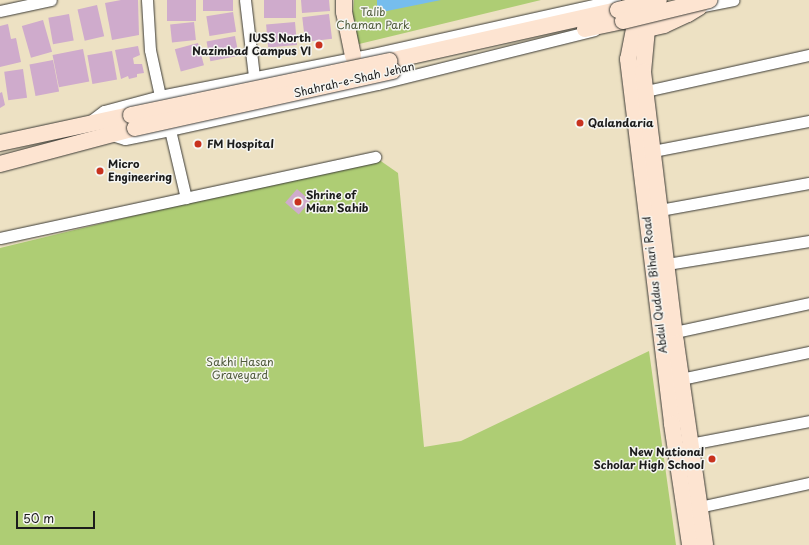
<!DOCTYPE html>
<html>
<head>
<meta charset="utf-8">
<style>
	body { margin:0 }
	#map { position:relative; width:809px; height:545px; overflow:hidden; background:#ede1c3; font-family:"Playpen Sans",sans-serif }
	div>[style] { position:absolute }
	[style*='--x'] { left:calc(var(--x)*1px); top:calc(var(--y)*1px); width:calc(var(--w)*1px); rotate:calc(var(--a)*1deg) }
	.green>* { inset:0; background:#aecd74 }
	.water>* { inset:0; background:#76bded }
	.building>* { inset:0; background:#cfabcc; transform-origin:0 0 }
	.roads { filter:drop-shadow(0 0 1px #3b3a35) drop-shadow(0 0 1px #3b3a35) }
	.street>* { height:11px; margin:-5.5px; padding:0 5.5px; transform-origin:5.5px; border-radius:5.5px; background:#fff }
	.secondary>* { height:16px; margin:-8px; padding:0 8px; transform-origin:8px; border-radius:8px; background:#fde4d1 }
	.bridges { filter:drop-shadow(0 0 1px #3b3a35) drop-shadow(0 0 1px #3b3a35) }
	.secondary-bridge>* { height:16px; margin:-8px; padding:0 8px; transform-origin:8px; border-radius:8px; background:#fde4d1 }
	.dots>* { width:11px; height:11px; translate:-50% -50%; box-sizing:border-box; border:2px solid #f6f6f2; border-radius:50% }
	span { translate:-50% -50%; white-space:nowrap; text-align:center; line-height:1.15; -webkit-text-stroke:3px #f6f6f2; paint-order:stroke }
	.park-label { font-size:11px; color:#4f5a3b }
	.poi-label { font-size:11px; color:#1c1c1c; font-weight:700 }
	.right { translate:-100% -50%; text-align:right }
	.left { translate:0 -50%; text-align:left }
	.street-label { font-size:11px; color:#1c1c1c }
	.scale { position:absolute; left:16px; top:511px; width:79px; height:18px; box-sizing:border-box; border:2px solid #1c1c1c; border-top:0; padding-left:5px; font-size:12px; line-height:14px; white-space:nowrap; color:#1c1c1c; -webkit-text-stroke:3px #f6f6f2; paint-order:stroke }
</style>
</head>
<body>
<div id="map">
	<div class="green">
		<div style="clip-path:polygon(354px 0,541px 0,355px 45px,352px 26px)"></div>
		<div style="clip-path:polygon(375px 157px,398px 173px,424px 447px,461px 441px,649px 351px,676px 545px,0 545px,0 248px)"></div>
	</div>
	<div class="water">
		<div style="clip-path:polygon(377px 0,441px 0,377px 13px)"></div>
	</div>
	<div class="building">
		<div style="clip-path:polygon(121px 0,138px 0,139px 35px,112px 40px,105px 3px)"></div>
		<div style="left:167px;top:0;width:29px;height:21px"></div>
		<div style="left:203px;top:0;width:30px;height:11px"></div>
		<div style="left:264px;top:0;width:32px;height:18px"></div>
		<div style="clip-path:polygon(301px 0,329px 0,330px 11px,302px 13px)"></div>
		<div style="left:97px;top:5px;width:32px;height:20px;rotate:77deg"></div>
		<div style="left:233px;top:12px;width:20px;height:27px;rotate:81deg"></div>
		<div style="left:69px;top:14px;width:27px;height:21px;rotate:80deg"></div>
		<div style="left:329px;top:14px;width:25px;height:27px;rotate:83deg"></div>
		<div style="left:43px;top:20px;width:33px;height:22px;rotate:74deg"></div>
		<div style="left:194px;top:22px;width:18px;height:24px;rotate:84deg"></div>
		<div style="left:295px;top:22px;width:23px;height:29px;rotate:85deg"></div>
		<div style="clip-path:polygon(8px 24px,11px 39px,16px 38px,21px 62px,0 67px,0 26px)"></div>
		<div style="left:235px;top:36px;width:20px;height:29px;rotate:79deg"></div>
		<div style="left:198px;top:43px;width:23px;height:24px;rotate:75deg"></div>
		<div style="clip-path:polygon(138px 46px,140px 55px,133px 58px,134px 64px,142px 64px,144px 73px,137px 74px,137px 77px,129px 79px,128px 76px,121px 79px,115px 50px)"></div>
		<div style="left:83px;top:49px;width:33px;height:31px;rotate:79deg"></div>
		<div style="left:112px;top:51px;width:29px;height:25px;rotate:80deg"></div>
		<div style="left:53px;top:60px;width:32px;height:24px;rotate:79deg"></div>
		<div style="left:23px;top:69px;width:29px;height:19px;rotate:82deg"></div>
		<div style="clip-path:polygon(2px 92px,5px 105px,0 108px,0 93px)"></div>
		<div style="left:297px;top:189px;width:18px;height:18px;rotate:41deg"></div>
	</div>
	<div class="roads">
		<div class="street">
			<div style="--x:147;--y:0;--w:50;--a:86.6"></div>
			<div style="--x:150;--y:50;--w:47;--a:77.7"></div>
			<div style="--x:245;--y:0;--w:78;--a:83.3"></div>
			<div style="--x:703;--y:6;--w:31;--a:-11"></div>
			<div style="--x:0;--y:11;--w:52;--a:-12.2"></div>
			<div style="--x:646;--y:91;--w:167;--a:-12.5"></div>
			<div style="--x:88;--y:123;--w:20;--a:-37"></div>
			<div style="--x:104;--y:111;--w:58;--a:-15"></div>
			<div style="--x:160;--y:96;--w:216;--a:-11.2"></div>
			<div style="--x:372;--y:54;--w:249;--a:-12.5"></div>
			<div style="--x:170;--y:130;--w:70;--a:76.8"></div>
			<div style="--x:115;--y:136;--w:10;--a:17"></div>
			<div style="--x:125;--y:139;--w:46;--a:-11.3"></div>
			<div style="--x:170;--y:130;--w:213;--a:-12.5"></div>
			<div style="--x:378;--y:84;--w:223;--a:-14"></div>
			<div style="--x:653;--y:151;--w:159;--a:-10.9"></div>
			<div style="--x:660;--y:210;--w:151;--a:-10.3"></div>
			<div style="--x:0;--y:238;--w:384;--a:-12.2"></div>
			<div style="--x:667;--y:264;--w:144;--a:-9.2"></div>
			<div style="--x:675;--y:332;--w:137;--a:-12.2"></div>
			<div style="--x:681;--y:379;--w:131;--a:-11.9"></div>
			<div style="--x:690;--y:444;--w:121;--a:-10.9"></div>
			<div style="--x:699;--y:507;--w:113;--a:-12.3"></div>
		</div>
		<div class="secondary">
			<div style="--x:344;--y:0;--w:12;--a:90"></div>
			<div style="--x:344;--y:12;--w:45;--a:78.4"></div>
			<div style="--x:635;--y:24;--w:36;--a:101"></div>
			<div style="--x:628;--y:59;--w:368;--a:83.1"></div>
			<div style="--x:672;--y:424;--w:122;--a:81.5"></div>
			<div style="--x:638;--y:26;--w:9;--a:18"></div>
			<div style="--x:647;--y:29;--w:17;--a:-13"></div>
			<div style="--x:664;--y:25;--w:26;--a:-25"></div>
			<div style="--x:688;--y:14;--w:13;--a:-32"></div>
			<div style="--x:699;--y:7;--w:8;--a:-60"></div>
			<div style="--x:585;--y:29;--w:39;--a:-12"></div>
			<div style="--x:647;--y:29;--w:43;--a:95.3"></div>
			<div style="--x:643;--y:72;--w:273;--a:83.1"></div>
			<div style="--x:676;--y:343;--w:204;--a:81.8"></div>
			<div style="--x:389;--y:61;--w:235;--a:-12.6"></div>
			<div style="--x:0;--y:143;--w:134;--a:-12.1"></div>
			<div style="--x:0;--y:164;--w:140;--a:-14.9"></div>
		</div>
	</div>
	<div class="bridges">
		<div class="secondary-bridge">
			<div style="--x:618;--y:10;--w:42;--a:-13.7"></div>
			<div style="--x:623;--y:21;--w:89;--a:-13.7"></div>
			<div style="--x:131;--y:115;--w:264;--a:-11.8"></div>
			<div style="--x:135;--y:128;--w:264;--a:-12.5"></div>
		</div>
	</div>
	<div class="dots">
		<div style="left:319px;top:45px;background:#c8321e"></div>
		<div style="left:580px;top:123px;background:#c8321e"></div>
		<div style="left:198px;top:144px;background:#c8321e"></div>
		<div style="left:100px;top:171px;background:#c8321e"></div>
		<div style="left:298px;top:202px;background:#c8321e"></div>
		<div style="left:712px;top:459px;background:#c8321e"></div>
	</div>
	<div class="park-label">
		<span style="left:373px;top:19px">Talib<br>Chaman Park</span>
		<span style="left:240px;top:369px">Sakhi Hasan<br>Graveyard</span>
	</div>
	<div class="poi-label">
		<span class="right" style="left:311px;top:45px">IUSS North<br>Nazimbad Campus VI</span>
		<span class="left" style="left:588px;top:123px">Qalandaria</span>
		<span class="left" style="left:207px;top:144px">FM Hospital</span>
		<span class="left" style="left:108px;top:171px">Micro<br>Engineering</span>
		<span class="left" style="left:306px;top:202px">Shrine of<br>Mian Sahib</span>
		<span class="right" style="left:704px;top:459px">New National<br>Scholar High School</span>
	</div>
	<div class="street-label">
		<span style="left:354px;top:80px;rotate:-13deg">Shahrah-e-Shah Jehan</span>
		<span style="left:655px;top:285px;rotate:-97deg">Abdul Quddus Bihari Road</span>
	</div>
	<div class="scale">50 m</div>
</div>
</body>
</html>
